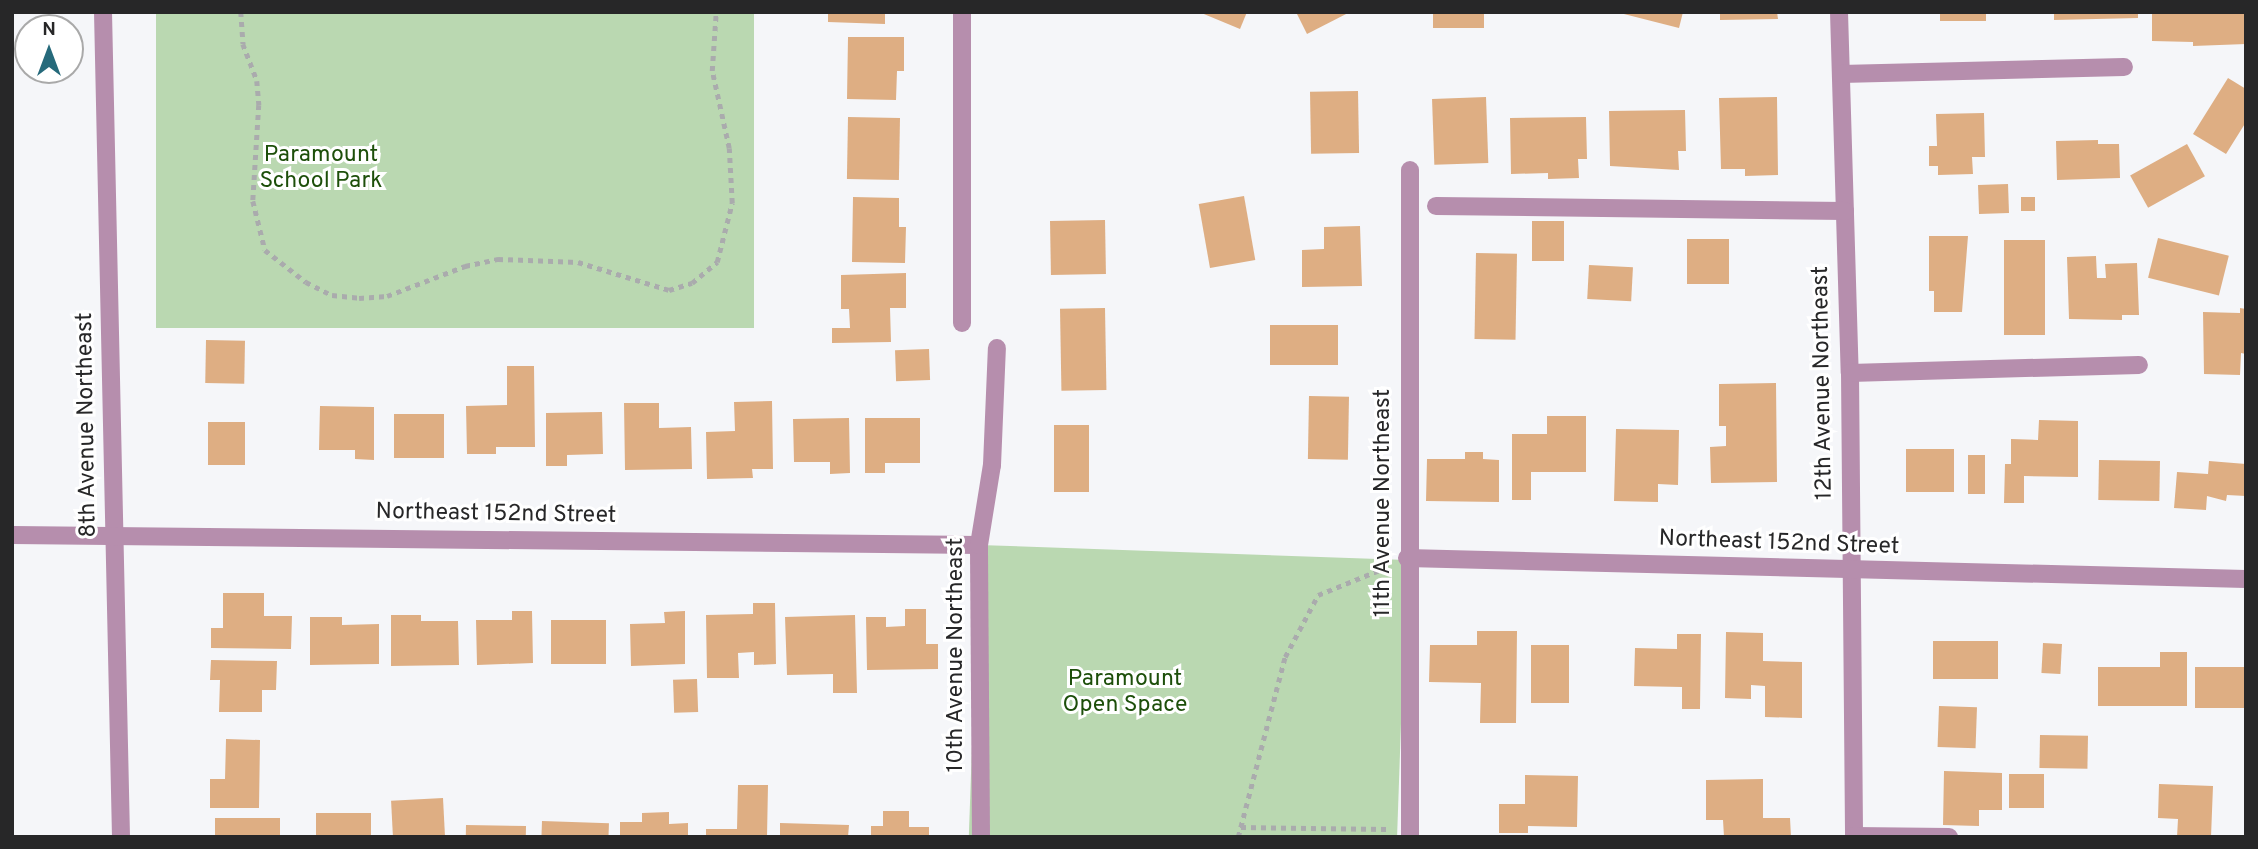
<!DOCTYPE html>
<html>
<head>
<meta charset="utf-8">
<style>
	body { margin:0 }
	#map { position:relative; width:2258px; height:849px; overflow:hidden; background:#f5f6f9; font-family:Overpass,sans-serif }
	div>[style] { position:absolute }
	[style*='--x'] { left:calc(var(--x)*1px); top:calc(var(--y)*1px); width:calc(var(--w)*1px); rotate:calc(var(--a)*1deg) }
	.green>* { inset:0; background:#bad8b1; transform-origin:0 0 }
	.building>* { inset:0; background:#deae83; transform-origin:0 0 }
	.path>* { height:4.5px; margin-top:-2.25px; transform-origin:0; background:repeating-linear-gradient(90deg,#aaabad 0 5px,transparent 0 10px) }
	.minor>* { height:18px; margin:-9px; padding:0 9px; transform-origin:9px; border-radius:9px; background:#b68ead }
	span { translate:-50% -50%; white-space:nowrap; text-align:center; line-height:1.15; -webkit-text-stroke:6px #fff; paint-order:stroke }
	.park-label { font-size:23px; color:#1d4f0a }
	.street-label { font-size:23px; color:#272728 }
	.frame { position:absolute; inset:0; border:14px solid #272728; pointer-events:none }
	.north { position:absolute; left:14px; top:14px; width:70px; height:70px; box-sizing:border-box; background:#fff; border:2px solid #a9a9a9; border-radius:50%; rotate:0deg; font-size:19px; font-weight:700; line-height:28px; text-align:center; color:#272728 }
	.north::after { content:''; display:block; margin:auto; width:24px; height:32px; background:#266a7b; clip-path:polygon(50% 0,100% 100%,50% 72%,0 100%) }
</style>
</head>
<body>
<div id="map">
	<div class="green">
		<div style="left:156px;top:12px;width:598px;height:316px"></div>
		<div style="left:979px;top:545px;width:428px;height:292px;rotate:2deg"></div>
	</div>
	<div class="building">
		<div style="clip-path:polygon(828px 12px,885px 12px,885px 24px,828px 22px)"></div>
		<div style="clip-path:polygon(1199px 12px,1247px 12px,1240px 29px)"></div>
		<div style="clip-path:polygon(1296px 12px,1350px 12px,1307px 34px)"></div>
		<div style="left:1433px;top:12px;width:51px;height:16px"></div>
		<div style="clip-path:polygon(1616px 12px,1683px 12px,1679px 28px)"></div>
		<div style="clip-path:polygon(1720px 12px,1777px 12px,1778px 19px,1720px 20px)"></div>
		<div style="left:1940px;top:12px;width:46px;height:9px"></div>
		<div style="clip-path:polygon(2054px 12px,2138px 12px,2138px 18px,2054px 20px)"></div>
		<div style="clip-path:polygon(2152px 12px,2246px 12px,2246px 44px,2193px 46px,2193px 42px,2152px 41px)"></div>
		<div style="clip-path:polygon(848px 37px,904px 37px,904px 71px,897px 71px,896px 100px,847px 99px)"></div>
		<div style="clip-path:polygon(2228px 78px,2246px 89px,2246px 122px,2226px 154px,2193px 134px)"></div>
		<div style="left:1358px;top:91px;width:62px;height:48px;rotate:89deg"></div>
		<div style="left:1486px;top:97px;width:66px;height:54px;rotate:88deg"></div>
		<div style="clip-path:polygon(1777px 97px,1778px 175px,1745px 176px,1745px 169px,1721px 169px,1719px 98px)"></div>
		<div style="clip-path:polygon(1685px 110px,1686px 151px,1678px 151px,1679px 170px,1610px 166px,1609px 111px)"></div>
		<div style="clip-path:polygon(1984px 113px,1985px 157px,1972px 157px,1973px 174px,1938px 175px,1938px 166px,1929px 166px,1929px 146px,1937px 146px,1936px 114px)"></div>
		<div style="left:848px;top:117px;width:52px;height:62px;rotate:1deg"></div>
		<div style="clip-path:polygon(1586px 117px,1587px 159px,1578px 159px,1579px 178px,1548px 179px,1548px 173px,1511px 174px,1510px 118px)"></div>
		<div style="clip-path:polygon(2098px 140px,2098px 144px,2119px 144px,2120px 178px,2057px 180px,2056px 141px)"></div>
		<div style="left:2187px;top:144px;width:37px;height:65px;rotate:61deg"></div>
		<div style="left:2008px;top:184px;width:29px;height:30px;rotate:88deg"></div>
		<div style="left:1244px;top:196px;width:65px;height:46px;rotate:80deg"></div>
		<div style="clip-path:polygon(853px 197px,899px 198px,899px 227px,906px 227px,905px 263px,852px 262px)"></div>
		<div style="left:2021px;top:197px;width:14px;height:14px"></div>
		<div style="left:1105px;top:220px;width:54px;height:55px;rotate:89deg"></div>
		<div style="left:1532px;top:221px;width:32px;height:40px"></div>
		<div style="clip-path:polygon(1360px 226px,1362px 286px,1302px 287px,1302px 250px,1324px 249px,1324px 227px)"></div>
		<div style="clip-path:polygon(1929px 236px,1968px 236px,1962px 312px,1934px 312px,1934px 291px,1929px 291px)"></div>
		<div style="left:2158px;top:238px;width:73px;height:41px;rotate:14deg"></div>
		<div style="left:1687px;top:239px;width:42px;height:45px"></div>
		<div style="left:2004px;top:240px;width:41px;height:95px"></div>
		<div style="left:1476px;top:253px;width:41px;height:86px;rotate:1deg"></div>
		<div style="clip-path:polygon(2096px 256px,2097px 278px,2106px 278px,2105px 264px,2137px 263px,2139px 315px,2122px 315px,2122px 320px,2069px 319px,2067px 257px)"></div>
		<div style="left:1589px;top:265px;width:44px;height:34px;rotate:3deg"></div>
		<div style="clip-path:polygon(906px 273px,906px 308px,890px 308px,891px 342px,832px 343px,832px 328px,850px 328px,849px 309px,841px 309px,841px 275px)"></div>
		<div style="left:1105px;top:308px;width:82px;height:45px;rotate:89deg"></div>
		<div style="clip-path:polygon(2240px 308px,2246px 309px,2246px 354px,2241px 353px,2240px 375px,2204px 374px,2203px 312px,2240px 313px)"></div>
		<div style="left:1270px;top:325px;width:68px;height:40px"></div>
		<div style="left:206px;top:340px;width:39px;height:43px;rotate:1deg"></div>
		<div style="left:929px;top:349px;width:31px;height:34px;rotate:88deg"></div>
		<div style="clip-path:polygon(507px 366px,534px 366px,535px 447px,496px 447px,496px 454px,467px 454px,466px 406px,507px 405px)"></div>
		<div style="clip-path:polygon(1776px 383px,1777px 482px,1711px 483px,1710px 447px,1726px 446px,1726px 426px,1719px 426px,1719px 384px)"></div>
		<div style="left:1309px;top:396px;width:40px;height:63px;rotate:1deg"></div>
		<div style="clip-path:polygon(772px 401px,773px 469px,752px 469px,753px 478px,707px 479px,706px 432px,735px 431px,734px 402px)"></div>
		<div style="clip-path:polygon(624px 403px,659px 403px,659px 428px,691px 427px,692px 469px,625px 470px)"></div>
		<div style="clip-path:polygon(320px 406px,374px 407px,374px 460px,355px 459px,355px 450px,319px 450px)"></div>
		<div style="clip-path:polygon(602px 412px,603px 454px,567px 455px,567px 466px,546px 466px,546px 413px)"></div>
		<div style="left:444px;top:414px;width:44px;height:50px;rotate:90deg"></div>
		<div style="clip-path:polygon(1547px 416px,1586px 416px,1586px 472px,1531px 472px,1531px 500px,1512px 500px,1512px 434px,1547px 434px)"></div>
		<div style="clip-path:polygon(849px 418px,850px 473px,830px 474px,830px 462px,794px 462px,793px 419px)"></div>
		<div style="clip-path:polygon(865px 418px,920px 418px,920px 463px,885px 463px,885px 473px,865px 473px)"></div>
		<div style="clip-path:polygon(2039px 420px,2078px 421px,2078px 477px,2024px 476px,2024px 503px,2004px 503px,2005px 464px,2011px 464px,2011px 439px,2038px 440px)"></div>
		<div style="left:208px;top:422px;width:37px;height:43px"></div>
		<div style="left:1054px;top:425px;width:35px;height:67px"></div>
		<div style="clip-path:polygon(1616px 429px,1679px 430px,1678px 485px,1658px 484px,1658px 502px,1614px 501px)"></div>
		<div style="left:1906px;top:449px;width:48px;height:43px"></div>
		<div style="clip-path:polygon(1465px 452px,1483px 452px,1483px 459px,1499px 460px,1499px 502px,1426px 501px,1427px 459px,1465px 459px)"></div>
		<div style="left:1968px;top:455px;width:17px;height:39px"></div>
		<div style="left:2099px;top:460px;width:61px;height:40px;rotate:1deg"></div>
		<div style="clip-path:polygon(2209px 461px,2246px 464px,2246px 496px,2227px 495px,2226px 501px,2207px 496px,2206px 510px,2174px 508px,2177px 472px,2208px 474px)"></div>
		<div style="clip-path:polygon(223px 593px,264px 593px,264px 616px,292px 616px,291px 649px,211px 648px,211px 628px,223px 628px)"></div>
		<div style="clip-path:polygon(753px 603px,775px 603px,776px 664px,754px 665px,754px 652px,738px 653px,739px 678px,707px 678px,706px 615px,753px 614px)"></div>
		<div style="clip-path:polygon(905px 609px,926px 609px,926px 644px,938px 644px,938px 669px,867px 670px,866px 617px,886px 617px,886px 627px,905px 626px)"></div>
		<div style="clip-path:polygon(512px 611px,532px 611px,533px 663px,477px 665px,476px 620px,512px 620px)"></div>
		<div style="clip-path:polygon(685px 611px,685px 664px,631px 666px,630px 624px,665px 623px,664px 612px)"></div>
		<div style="clip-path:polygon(391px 615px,421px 615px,421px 621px,458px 621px,459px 665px,391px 666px)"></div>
		<div style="clip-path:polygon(855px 615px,857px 693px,833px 693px,833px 674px,787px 675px,785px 617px)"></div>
		<div style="clip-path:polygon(310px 617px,342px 617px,342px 625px,379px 624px,379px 664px,310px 665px)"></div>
		<div style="left:551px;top:620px;width:55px;height:44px"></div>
		<div style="clip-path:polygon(1477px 631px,1517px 631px,1516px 723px,1480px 723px,1481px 683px,1429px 682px,1430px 645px,1477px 645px)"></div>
		<div style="clip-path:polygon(1726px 632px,1763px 633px,1763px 661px,1802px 662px,1802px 718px,1765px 717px,1765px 686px,1751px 685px,1751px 699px,1725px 698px)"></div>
		<div style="clip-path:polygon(1677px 634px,1701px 634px,1700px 709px,1682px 709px,1682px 687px,1634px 686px,1635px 648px,1677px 649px)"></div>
		<div style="left:1998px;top:641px;width:38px;height:65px;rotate:90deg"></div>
		<div style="left:2043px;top:643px;width:19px;height:30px;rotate:3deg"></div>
		<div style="left:1531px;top:645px;width:38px;height:58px"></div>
		<div style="clip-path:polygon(2160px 652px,2187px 652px,2187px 706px,2098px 706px,2098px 667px,2160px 667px)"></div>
		<div style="clip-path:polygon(211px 660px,277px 661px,276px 690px,262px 690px,262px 712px,219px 712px,220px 680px,210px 680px)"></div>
		<div style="left:2246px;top:667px;width:41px;height:51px;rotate:90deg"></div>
		<div style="left:697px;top:679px;width:33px;height:24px;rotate:88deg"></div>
		<div style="left:1939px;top:706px;width:38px;height:41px;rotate:2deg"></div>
		<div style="left:2040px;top:735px;width:48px;height:33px;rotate:1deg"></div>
		<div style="clip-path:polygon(226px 739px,260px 740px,259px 808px,210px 808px,210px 779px,225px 779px)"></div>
		<div style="clip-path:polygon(1944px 771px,2002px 773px,2002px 810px,1979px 810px,1979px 826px,1943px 825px)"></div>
		<div style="left:2009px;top:774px;width:35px;height:34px"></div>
		<div style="clip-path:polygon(1525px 775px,1578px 776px,1577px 827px,1528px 826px,1528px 833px,1499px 833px,1499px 804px,1525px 804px)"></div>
		<div style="clip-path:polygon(1763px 779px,1763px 818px,1790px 818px,1791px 837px,1724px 837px,1723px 820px,1706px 820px,1706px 780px)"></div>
		<div style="clip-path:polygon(2159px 784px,2213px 786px,2211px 837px,2177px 837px,2178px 819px,2158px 818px)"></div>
		<div style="clip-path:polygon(738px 785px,768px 785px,767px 837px,706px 837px,706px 829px,737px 829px)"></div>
		<div style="left:443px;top:798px;width:39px;height:52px;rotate:87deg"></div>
		<div style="clip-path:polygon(883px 811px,909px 811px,909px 827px,929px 827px,929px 837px,871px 837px,871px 826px,883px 826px)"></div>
		<div style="clip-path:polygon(669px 812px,669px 824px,688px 823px,688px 837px,620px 837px,620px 822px,642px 822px,642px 813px)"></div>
		<div style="left:316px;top:813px;width:55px;height:24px"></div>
		<div style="left:280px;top:818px;width:19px;height:65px;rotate:90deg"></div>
		<div style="left:542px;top:821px;width:67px;height:16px;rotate:2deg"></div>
		<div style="clip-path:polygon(780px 823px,849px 825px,848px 837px,780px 837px)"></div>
		<div style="left:466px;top:825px;width:60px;height:12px;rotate:1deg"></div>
	</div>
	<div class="path">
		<div style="--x:241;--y:12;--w:32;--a:86"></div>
		<div style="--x:243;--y:44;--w:40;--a:69"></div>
		<div style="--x:257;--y:81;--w:24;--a:85"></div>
		<div style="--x:259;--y:105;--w:96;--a:93.6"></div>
		<div style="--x:253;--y:201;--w:50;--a:76.2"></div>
		<div style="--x:265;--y:250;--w:52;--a:38"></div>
		<div style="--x:306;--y:282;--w:29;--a:27"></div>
		<div style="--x:332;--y:295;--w:27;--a:6"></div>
		<div style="--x:359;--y:298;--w:28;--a:-4"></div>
		<div style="--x:387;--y:296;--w:84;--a:-21"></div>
		<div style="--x:465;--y:266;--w:34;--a:-12"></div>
		<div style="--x:498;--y:259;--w:80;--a:2.1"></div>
		<div style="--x:578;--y:262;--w:95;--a:17.1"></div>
		<div style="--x:669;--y:290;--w:24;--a:-17"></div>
		<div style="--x:692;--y:283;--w:33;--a:-40"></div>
		<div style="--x:717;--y:262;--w:61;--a:-75.7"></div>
		<div style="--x:732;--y:203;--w:55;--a:-93.1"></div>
		<div style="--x:729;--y:148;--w:79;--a:-102.4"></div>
		<div style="--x:712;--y:71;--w:59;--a:-86.1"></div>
		<div style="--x:1241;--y:827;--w:147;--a:0.8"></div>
		<div style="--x:1238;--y:837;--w:186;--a:-75.4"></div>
		<div style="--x:1285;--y:657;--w:70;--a:-62"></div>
		<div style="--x:1318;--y:595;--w:74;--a:-22.1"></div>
	</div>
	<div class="minor">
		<div style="--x:103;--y:12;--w:825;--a:88.75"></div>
		<div style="--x:962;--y:12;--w:311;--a:90"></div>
		<div style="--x:1839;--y:12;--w:361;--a:88.3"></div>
		<div style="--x:1850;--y:373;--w:464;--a:89.5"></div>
		<div style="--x:1841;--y:74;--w:283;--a:-1.4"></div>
		<div style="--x:1436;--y:206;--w:409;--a:0.7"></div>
		<div style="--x:1850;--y:373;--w:289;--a:-1.6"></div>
		<div style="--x:12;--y:535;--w:967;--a:0.59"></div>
		<div style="--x:1407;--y:558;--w:839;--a:1.43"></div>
		<div style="--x:1854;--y:836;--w:95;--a:0.6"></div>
		<div style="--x:981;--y:837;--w:292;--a:-90.4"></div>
		<div style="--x:979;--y:545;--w:81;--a:-80.8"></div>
		<div style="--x:992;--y:465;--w:117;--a:-87.6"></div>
		<div style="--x:1410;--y:837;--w:667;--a:-90"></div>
	</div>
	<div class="park-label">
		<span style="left:321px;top:169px">Paramount<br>School Park</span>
		<span style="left:1125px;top:693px">Paramount<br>Open Space</span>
	</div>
	<div class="street-label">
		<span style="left:1824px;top:383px;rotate:-91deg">12th Avenue Northeast</span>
		<span style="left:88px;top:425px;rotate:-91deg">8th Avenue Northeast</span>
		<span style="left:1384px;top:503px;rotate:-90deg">11th Avenue Northeast</span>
		<span style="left:496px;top:515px;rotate:1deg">Northeast 152nd Street</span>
		<span style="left:1779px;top:544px;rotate:2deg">Northeast 152nd Street</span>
		<span style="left:957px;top:655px;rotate:-90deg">10th Avenue Northeast</span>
	</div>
	<div class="frame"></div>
	<div class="north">N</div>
</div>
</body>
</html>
